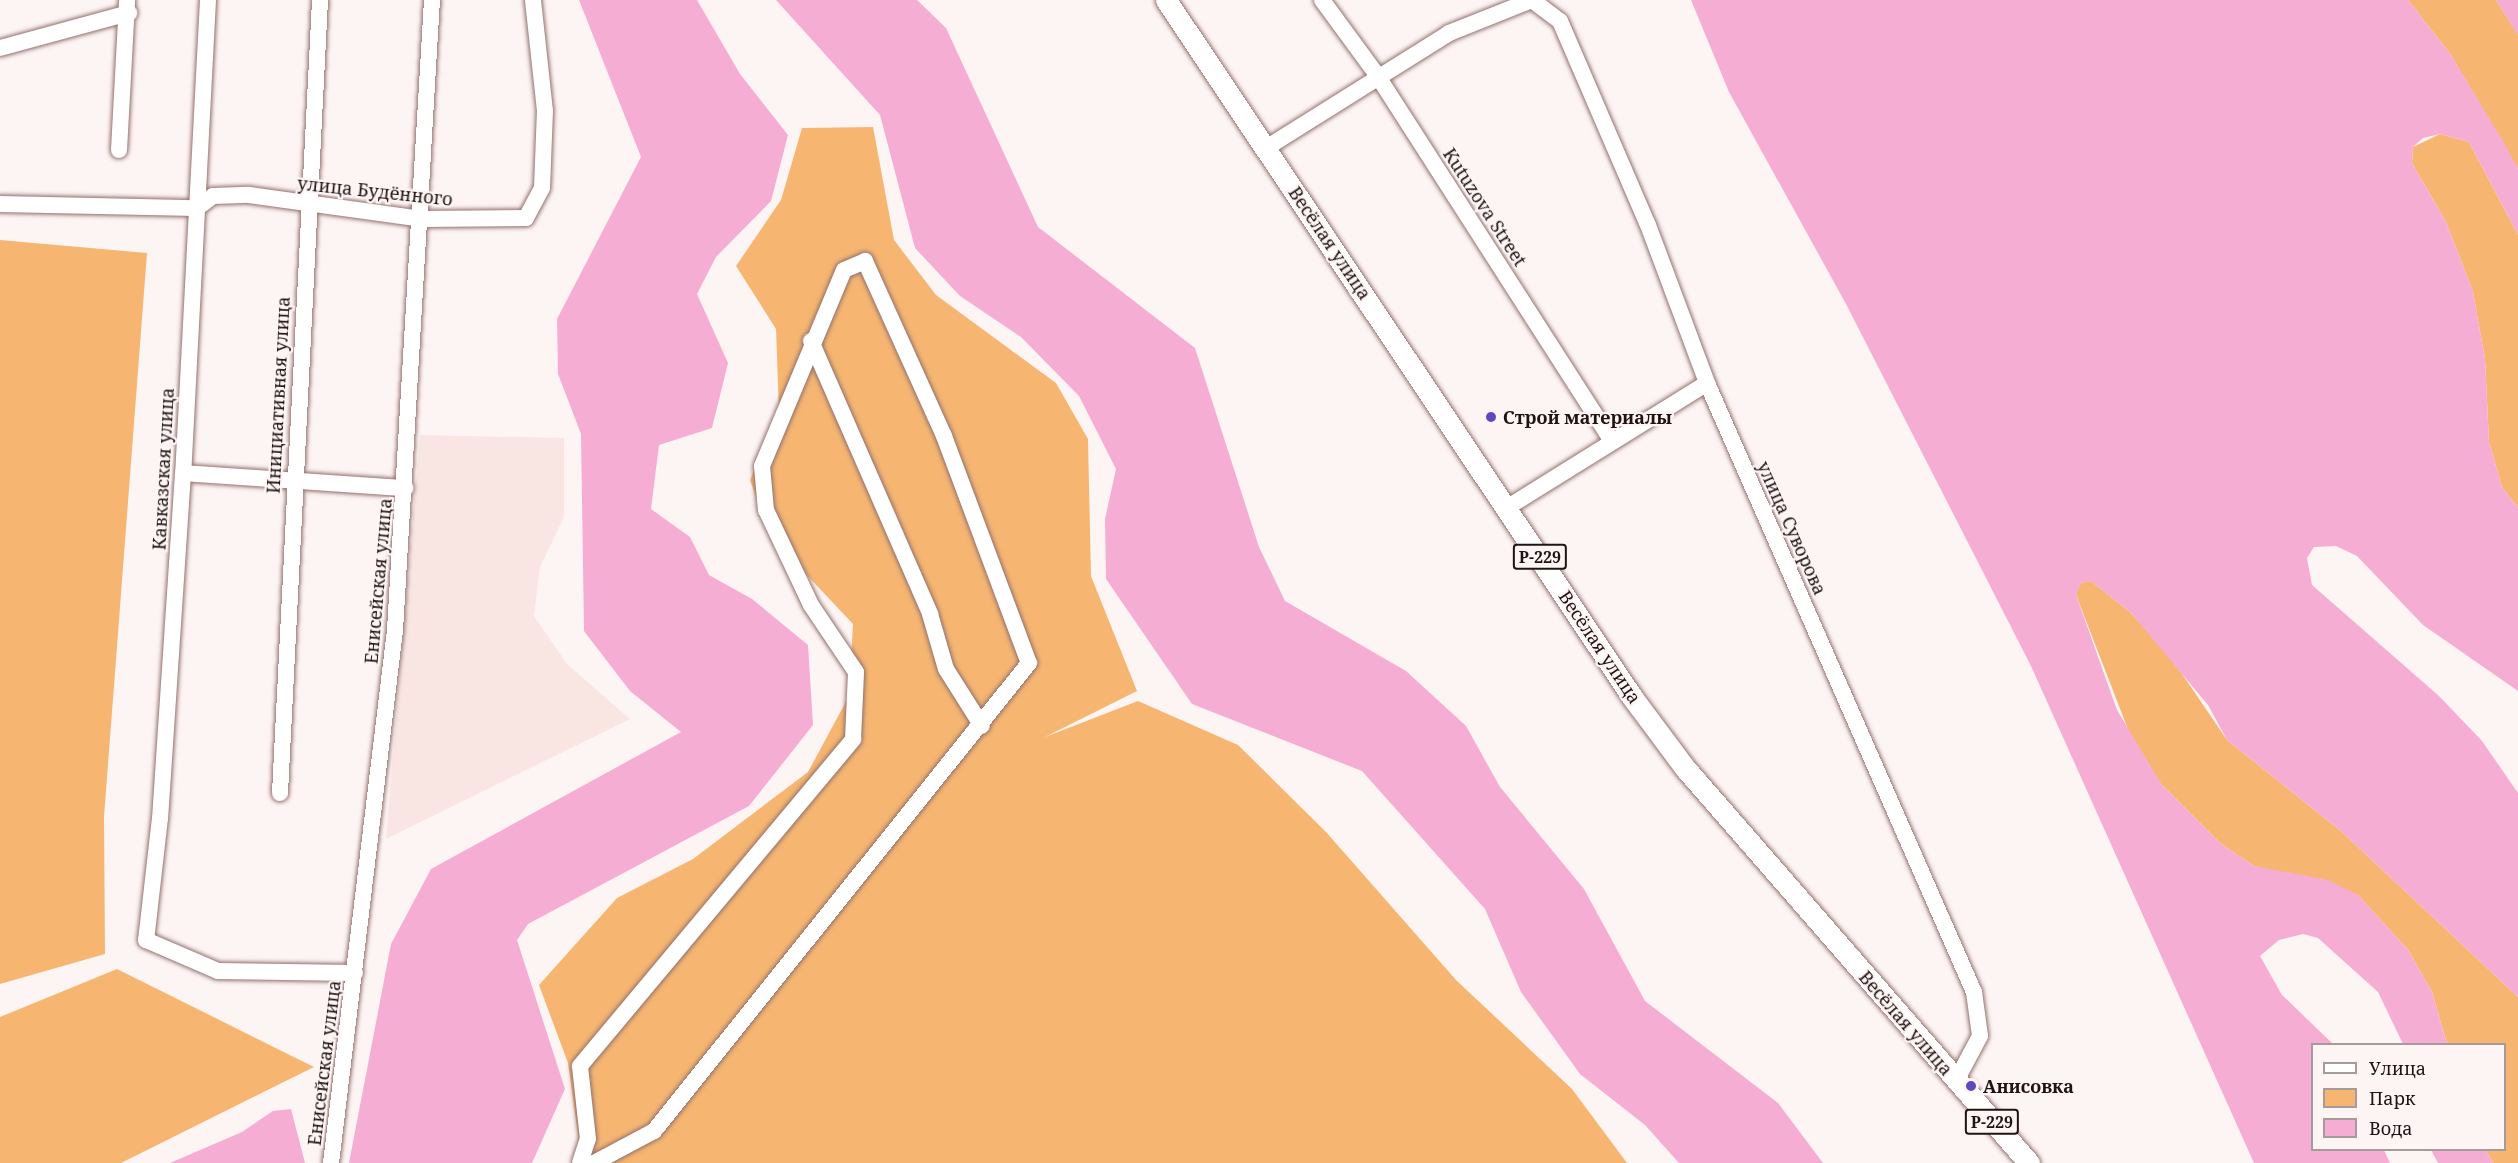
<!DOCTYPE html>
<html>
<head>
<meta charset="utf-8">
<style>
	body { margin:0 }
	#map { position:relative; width:2518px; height:1163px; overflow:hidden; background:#fdf5f4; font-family:"Noto Serif",serif }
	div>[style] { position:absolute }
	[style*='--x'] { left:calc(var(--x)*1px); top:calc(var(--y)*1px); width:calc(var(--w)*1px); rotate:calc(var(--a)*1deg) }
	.built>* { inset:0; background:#f9e6e3 }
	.green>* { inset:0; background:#f6b672 }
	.water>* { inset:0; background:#f6add3 }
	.roads { filter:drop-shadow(0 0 2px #93716d) drop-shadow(0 0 2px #93716d) }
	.minor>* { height:16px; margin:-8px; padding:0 8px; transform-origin:8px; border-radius:8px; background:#fff }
	.major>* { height:21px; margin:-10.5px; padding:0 10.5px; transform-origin:10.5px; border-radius:10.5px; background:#fff }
	.dots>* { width:16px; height:16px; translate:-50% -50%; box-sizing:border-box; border:3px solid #fdf5f4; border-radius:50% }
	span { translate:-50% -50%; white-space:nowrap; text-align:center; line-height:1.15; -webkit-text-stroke:4.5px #fdf5f4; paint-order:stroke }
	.shield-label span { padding:2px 4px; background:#fdf5f4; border:2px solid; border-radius:4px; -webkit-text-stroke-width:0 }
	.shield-label { font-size:16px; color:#201312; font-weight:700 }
	.street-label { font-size:18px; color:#201312 }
	.poi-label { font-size:18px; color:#201312; font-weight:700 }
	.left { translate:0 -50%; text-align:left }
	.legend { position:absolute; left:2311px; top:1043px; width:195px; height:108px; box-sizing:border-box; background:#fdf5f4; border:2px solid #a59b9a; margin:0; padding:8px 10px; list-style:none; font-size:18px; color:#201312 }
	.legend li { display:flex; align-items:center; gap:12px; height:30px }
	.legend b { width:30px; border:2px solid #a59b9a }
</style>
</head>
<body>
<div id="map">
	<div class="built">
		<div style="clip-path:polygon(420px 435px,564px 438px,564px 517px,540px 567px,534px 616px,567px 664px,630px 719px,386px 839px)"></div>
	</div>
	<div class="green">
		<div style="clip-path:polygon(2408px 0,2496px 0,2518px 35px,2518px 169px,2451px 55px)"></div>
		<div style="clip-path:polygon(873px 127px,894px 240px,936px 295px,1056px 383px,1088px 439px,1091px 576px,1137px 691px,1045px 737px,1138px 701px,1238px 745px,1326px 832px,1456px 980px,1572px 1089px,1627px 1163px,582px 1163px,568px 1063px,539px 985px,617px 898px,693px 859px,808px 772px,849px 696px,853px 624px,770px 536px,750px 480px,779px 412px,776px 329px,736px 266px,781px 200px,802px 128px)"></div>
		<div style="clip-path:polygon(2440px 134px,2469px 142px,2518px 235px,2518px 508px,2502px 487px,2489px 442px,2485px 359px,2473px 292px,2446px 222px,2412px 163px,2413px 147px)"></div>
		<div style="clip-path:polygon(0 240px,147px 253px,104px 817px,105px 954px,0 984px)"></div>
		<div style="clip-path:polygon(2091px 581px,2131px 613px,2174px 662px,2227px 740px,2342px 832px,2518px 997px,2518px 1163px,2494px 1163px,2485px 1150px,2504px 1150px,2504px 1044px,2447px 1044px,2432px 992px,2408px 950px,2358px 895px,2254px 866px,2220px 843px,2162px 785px,2136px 750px,2076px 595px,2080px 583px)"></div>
		<div style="clip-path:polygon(117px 969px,314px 1067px,121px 1163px,0 1163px,0 1017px)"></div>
	</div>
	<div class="water">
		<div style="clip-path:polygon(579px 0,697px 0,740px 74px,788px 135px,771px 201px,716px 257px,697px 294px,728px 363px,712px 428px,659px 445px,651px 509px,690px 537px,709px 575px,752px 599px,808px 645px,813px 725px,749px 806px,528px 924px,517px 940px,565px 1089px,532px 1163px,349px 1163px,391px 944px,431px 869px,681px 732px,630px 691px,584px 631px,581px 434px,558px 374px,557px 319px,641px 157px)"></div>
		<div style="clip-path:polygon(776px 0,917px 0,946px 28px,1038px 227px,1195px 348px,1259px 547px,1285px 601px,1406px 671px,1466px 726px,1500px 787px,1584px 889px,1645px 1001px,1778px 1103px,1823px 1163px,1679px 1163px,1645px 1125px,1580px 1074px,1521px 992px,1485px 909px,1362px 771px,1192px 704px,1106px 579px,1105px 519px,1116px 469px,1079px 396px,1021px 337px,960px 296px,915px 248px,880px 115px)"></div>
		<div style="clip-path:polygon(1691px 0,2408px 0,2451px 55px,2507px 148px,2518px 169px,2518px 235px,2469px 142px,2440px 134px,2423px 138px,2413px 147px,2412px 163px,2446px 222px,2473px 292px,2485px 359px,2489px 442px,2502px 487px,2518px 508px,2518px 691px,2423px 625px,2357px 556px,2336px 546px,2314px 547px,2307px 558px,2312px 585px,2439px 696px,2482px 741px,2518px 793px,2518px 997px,2342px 832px,2227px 740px,2208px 705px,2131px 613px,2091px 581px,2081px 583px,2076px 595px,2117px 710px,2162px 785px,2220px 843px,2254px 866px,2328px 880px,2358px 895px,2408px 950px,2432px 992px,2447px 1044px,2403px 1044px,2378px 992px,2318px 938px,2303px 934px,2279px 940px,2260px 956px,2282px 995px,2333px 1044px,2312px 1044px,2312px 1150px,2384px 1150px,2390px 1163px,2254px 1163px,2031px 666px,1846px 304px,1729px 92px)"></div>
		<div style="clip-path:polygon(2496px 0,2518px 0,2518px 35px,2517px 34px)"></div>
		<div style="clip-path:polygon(291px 1109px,305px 1163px,170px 1163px,242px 1132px,273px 1111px)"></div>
		<div style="clip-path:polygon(2431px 1150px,2485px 1150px,2494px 1163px,2438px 1163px)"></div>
	</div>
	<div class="roads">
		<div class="minor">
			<div style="--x:208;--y:0;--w:474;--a:93"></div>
			<div style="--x:183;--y:473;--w:346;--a:93.8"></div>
			<div style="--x:160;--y:818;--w:123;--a:96.5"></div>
			<div style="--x:146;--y:940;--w:78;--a:23.3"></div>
			<div style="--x:218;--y:971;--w:137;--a:0.8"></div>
			<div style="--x:1322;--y:0;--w:93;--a:53.7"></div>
			<div style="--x:1377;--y:75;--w:433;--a:57.3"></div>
			<div style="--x:1532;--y:0;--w:35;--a:37"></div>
			<div style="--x:1560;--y:21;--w:222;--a:66.7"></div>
			<div style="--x:1648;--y:225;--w:169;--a:69.5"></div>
			<div style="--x:1707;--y:383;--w:665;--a:66.33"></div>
			<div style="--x:1974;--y:992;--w:44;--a:82.2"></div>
			<div style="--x:1980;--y:1036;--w:51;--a:118.1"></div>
			<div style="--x:0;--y:48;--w:134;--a:-15.2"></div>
			<div style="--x:1266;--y:148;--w:216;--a:-32.1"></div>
			<div style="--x:1449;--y:33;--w:89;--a:-21.7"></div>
			<div style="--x:119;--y:150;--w:150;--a:-86.9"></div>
			<div style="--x:0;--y:204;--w:197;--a:1.2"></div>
			<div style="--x:197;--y:208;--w:20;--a:-37"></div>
			<div style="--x:213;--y:196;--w:36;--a:-2"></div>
			<div style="--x:249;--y:195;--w:174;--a:7.9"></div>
			<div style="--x:421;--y:219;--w:105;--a:-0.5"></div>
			<div style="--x:526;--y:218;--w:34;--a:-62"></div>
			<div style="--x:542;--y:188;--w:77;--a:-87.8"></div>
			<div style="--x:545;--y:111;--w:112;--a:-96.2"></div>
			<div style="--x:811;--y:341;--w:298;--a:66.4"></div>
			<div style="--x:930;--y:614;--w:57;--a:73.8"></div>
			<div style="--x:946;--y:669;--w:67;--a:57.7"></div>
			<div style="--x:183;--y:473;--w:223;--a:3.9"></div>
			<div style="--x:1508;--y:507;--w:234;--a:-31.9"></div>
			<div style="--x:280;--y:793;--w:794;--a:-87.11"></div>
			<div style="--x:331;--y:1163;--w:537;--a:-83.15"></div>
			<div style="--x:395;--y:630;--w:631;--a:-86.64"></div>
			<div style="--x:580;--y:1163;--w:25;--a:-72"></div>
			<div style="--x:588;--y:1139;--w:73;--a:-96.3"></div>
			<div style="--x:580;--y:1066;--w:426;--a:-50.1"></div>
			<div style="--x:853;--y:739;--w:67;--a:-87.4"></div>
			<div style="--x:856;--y:672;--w:81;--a:-123.9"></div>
			<div style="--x:811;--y:605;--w:105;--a:-115.3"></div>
			<div style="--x:766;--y:510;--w:44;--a:-95.2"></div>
			<div style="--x:762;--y:466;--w:212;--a:-67.3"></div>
			<div style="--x:844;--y:270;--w:23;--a:-23"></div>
			<div style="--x:865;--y:261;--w:192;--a:65.7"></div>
			<div style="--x:944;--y:436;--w:242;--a:69.5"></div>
			<div style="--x:1029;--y:663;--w:600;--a:128.7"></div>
			<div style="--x:654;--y:1131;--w:68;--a:151.9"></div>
		</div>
		<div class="major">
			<div style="--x:1166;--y:0;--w:838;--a:56.23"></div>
			<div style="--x:1632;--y:697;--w:89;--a:53.3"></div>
			<div style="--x:1685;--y:768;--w:524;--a:48.95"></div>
		</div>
	</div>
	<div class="dots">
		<div style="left:1491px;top:417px;background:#5e48c0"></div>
		<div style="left:1971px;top:1086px;background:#5e48c0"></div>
	</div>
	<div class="shield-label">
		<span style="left:1540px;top:557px">Р-229</span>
		<span style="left:1992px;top:1122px">Р-229</span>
	</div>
	<div class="street-label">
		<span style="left:375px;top:191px;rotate:6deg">улица Будённого</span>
		<span style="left:1485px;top:207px;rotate:57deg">Kutuzova Street</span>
		<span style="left:1330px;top:243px;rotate:56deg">Весёлая улица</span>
		<span style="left:278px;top:395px;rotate:-87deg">Инициативная улица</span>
		<span style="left:163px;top:469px;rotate:-87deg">Кавказская улица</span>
		<span style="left:1792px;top:528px;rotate:66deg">улица Суворова</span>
		<span style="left:378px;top:581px;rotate:-85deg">Енисейская улица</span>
		<span style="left:1600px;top:647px;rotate:56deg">Весёлая улица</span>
		<span style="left:1906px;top:1023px;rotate:49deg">Весёлая улица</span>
		<span style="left:324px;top:1063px;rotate:-83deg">Енисейская улица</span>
	</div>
	<div class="poi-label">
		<span class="left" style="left:1503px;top:417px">Строй материалы</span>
		<span class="left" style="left:1983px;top:1086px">Анисовка</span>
	</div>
	<ul class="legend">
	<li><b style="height:8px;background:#fff"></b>Улица</li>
	<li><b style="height:16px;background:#f6b672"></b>Парк</li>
	<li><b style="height:16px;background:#f6add3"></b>Вода</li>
	</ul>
</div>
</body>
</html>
